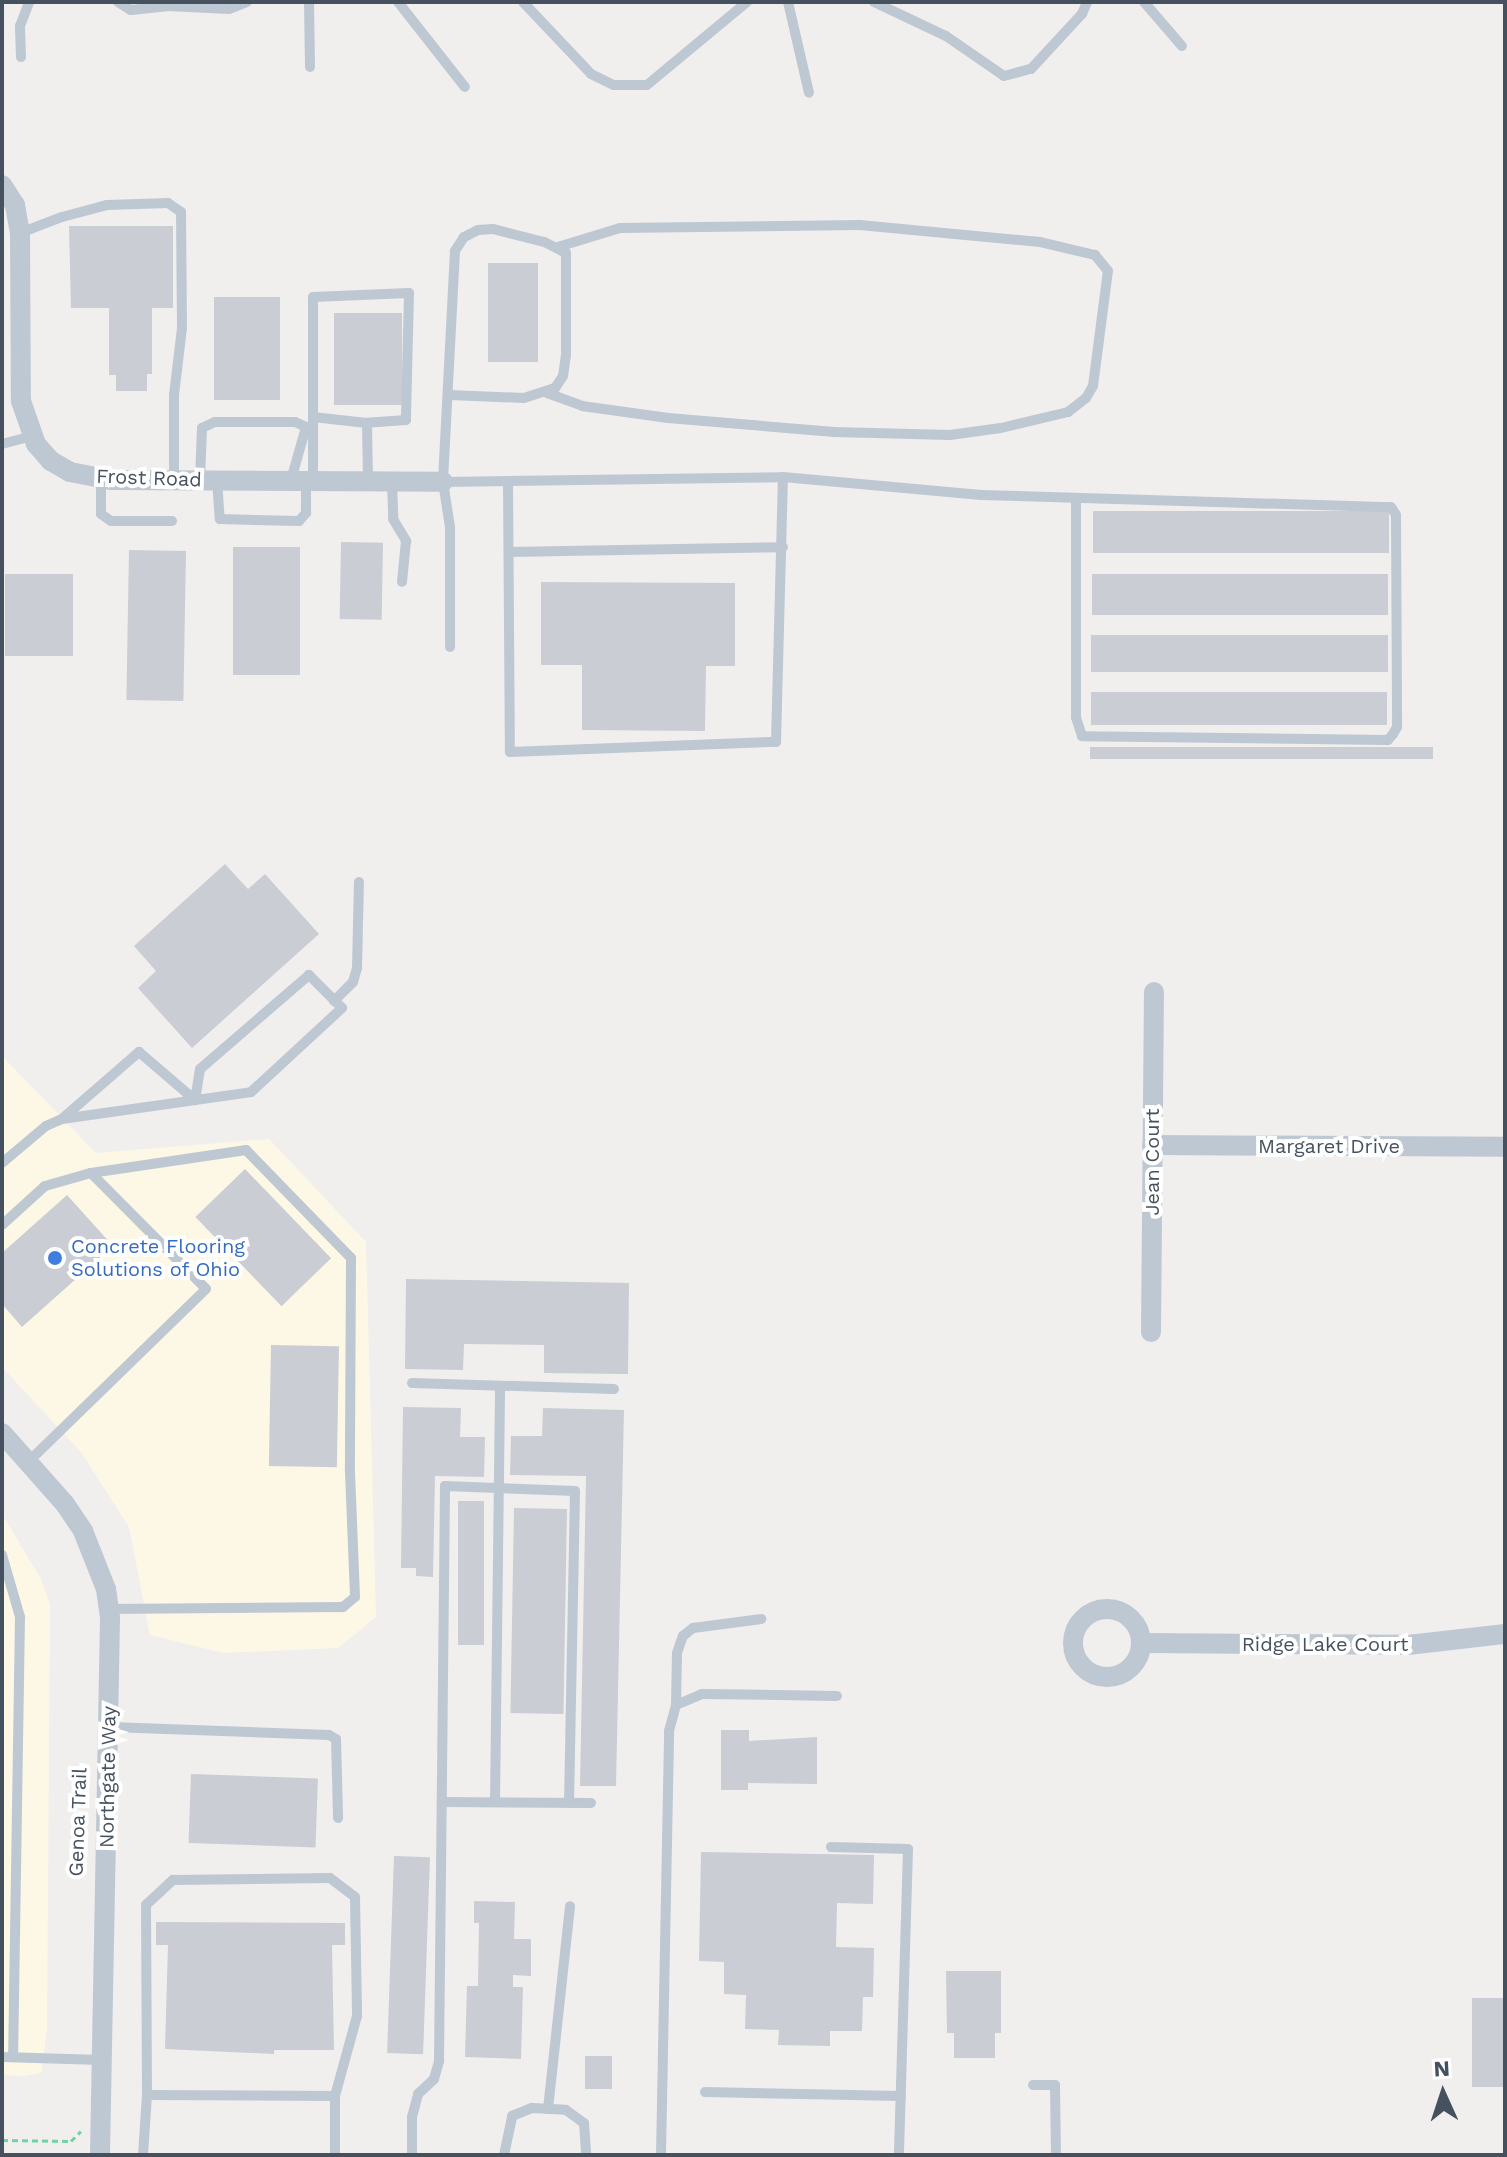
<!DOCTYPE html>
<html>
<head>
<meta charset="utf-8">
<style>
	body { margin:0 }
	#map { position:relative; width:1507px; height:2157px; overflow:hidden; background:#f1eeee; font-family:"Work Sans",sans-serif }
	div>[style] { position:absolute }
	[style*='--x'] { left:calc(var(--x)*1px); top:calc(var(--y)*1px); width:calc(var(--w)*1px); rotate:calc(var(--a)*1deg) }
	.commercial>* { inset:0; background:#fdf8e6 }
	.building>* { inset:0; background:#cacdd4; transform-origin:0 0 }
	.path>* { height:3px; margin-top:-1.5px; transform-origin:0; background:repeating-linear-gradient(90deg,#6dd4a6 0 6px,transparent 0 10px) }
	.lane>* { height:10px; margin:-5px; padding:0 5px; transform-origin:5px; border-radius:5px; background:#bec8d2 }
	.street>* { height:20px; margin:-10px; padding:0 10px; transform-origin:10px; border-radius:10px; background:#bec8d2 }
	.street>.ring { margin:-10px; padding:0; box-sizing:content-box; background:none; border:20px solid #bec8d2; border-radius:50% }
	.dots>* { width:22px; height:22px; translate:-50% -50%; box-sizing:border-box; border:4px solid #fff; border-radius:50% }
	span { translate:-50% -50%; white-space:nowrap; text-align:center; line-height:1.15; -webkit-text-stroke:8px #fff; paint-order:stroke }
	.street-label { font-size:20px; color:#45515e }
	.shop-label { font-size:20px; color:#366cbe }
	.left { translate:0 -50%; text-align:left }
	.frame { position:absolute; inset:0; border:4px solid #45515e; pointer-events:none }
	.north { position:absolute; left:1403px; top:2053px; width:80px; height:80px; -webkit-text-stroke:6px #fff; paint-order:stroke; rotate:357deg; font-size:22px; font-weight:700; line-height:32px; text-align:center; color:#45515e }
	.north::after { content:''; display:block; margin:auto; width:28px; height:36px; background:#45515e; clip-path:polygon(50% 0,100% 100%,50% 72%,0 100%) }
</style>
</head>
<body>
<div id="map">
	<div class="commercial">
		<div style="clip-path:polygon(2px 1056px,96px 1153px,269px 1139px,366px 1242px,376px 1617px,338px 1648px,223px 1653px,150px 1635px,129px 1527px,81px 1452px,2px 1367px)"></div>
		<div style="clip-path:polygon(2px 1514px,41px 1579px,50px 1604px,47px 2030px,41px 2073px,23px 2076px,2px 2075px)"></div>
	</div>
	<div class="building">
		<div style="clip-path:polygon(69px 226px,173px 226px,173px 308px,152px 308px,152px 374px,147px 374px,147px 391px,116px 391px,116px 375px,109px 375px,109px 308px,71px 308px)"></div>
		<div style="left:488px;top:263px;width:50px;height:99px"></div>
		<div style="left:214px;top:297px;width:66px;height:103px"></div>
		<div style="left:334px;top:313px;width:68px;height:92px"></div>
		<div style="left:1093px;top:511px;width:296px;height:42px"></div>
		<div style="left:341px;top:542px;width:42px;height:77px;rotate:1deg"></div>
		<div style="left:233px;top:547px;width:67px;height:128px"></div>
		<div style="left:129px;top:550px;width:57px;height:150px;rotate:1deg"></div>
		<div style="left:5px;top:574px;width:68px;height:82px"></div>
		<div style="left:1092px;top:574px;width:296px;height:41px"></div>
		<div style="clip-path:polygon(541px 582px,735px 583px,735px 666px,706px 666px,705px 731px,582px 730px,582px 665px,541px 665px)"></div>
		<div style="left:1091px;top:635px;width:297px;height:37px"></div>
		<div style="left:1091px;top:692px;width:296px;height:33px"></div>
		<div style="left:1090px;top:747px;width:343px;height:12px"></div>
		<div style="clip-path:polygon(225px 864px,248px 889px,265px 874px,319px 934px,192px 1048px,138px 988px,156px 971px,134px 946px)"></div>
		<div style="left:245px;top:1169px;width:124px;height:69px;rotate:46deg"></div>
		<div style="clip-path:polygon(67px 1195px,113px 1246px,22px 1327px,2px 1304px,2px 1253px)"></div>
		<div style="clip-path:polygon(406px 1279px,629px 1283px,628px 1374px,544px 1373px,544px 1345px,464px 1344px,463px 1370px,405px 1369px)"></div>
		<div style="left:271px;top:1345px;width:68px;height:121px;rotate:1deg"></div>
		<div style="clip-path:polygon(403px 1407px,461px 1408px,460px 1437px,485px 1437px,484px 1477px,435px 1476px,433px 1577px,416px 1576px,416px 1568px,401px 1568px)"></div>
		<div style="clip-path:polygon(543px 1408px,624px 1410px,616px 1786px,580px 1786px,586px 1476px,510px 1475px,511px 1436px,542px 1436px)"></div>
		<div style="left:458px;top:1501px;width:26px;height:144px"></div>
		<div style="left:514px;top:1508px;width:53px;height:205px;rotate:1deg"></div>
		<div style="clip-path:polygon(721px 1730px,749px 1730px,749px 1741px,817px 1737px,817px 1784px,748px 1783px,748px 1790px,721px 1790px)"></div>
		<div style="left:191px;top:1774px;width:127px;height:69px;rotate:2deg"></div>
		<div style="clip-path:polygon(701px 1852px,874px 1855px,873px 1904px,837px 1903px,836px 1947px,874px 1948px,873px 1997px,863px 1997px,862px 2031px,830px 2031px,830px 2046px,778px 2045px,779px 2030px,745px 2029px,746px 1995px,724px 1994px,724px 1962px,699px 1961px)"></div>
		<div style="left:394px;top:1856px;width:36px;height:197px;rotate:2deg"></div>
		<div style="clip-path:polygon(474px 1901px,515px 1902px,514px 1939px,531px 1939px,531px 1976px,513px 1975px,513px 1987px,523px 1987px,521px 2059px,465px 2057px,467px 1986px,478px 1986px,479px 1923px,474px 1923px)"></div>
		<div style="clip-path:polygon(156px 1922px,345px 1923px,345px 1945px,332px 1945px,334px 2050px,274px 2050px,274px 2054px,165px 2049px,168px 1945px,156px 1945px)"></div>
		<div style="clip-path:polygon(946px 1971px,1001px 1971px,1001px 2033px,995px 2033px,995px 2058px,954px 2058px,954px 2033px,947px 2033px)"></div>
		<div style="left:1472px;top:1998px;width:33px;height:89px"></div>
		<div style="left:585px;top:2056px;width:27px;height:33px"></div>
	</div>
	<div class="path">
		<div style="--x:2;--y:2140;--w:69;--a:0.8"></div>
		<div style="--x:71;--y:2141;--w:14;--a:-45"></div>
	</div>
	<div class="lane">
		<div style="--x:118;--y:2;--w:15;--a:32"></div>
		<div style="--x:131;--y:10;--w:36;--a:-6"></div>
		<div style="--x:167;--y:6;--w:62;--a:2.8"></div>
		<div style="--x:229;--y:9;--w:19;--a:-21"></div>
		<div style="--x:309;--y:2;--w:65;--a:89.1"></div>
		<div style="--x:398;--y:2;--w:108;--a:51.8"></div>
		<div style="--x:523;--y:2;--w:99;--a:46.6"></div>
		<div style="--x:591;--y:74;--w:25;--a:26"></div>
		<div style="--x:614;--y:85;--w:33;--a:0"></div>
		<div style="--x:647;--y:85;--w:130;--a:-39.7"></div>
		<div style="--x:788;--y:2;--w:93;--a:77"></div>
		<div style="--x:874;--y:2;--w:80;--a:25.3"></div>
		<div style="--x:946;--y:36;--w:70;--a:34.6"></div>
		<div style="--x:1004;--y:76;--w:28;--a:-15"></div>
		<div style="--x:1031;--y:69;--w:75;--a:-47.2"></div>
		<div style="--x:1082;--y:14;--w:13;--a:-67"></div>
		<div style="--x:1144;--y:2;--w:58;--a:49.2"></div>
		<div style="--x:21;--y:57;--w:31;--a:-92"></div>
		<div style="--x:20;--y:26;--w:26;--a:-69"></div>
		<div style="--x:20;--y:233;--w:45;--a:-20.9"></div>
		<div style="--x:62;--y:217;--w:47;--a:-14.9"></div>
		<div style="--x:107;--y:205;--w:61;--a:-1.9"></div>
		<div style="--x:168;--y:203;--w:16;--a:35"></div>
		<div style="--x:181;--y:212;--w:116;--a:89.5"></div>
		<div style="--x:182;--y:328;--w:67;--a:96.8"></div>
		<div style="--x:174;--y:395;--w:86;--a:90"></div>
		<div style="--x:547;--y:393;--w:37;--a:20"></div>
		<div style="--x:582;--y:406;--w:87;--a:7.9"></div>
		<div style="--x:668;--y:418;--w:167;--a:4.8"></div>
		<div style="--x:834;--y:432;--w:116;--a:1.5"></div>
		<div style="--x:950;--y:435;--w:51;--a:-7.8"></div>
		<div style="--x:1001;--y:428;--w:69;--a:-13.4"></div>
		<div style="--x:1068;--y:412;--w:23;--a:-38"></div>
		<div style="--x:1086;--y:398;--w:14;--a:-60"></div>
		<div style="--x:1093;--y:386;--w:116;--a:-82.6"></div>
		<div style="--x:1108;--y:271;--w:21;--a:-129"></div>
		<div style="--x:1095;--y:255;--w:57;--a:-166.7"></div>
		<div style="--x:1040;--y:242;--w:181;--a:-174.6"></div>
		<div style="--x:860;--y:225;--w:240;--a:179.3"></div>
		<div style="--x:620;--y:228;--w:65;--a:163"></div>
		<div style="--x:449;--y:395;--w:75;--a:2.3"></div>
		<div style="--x:524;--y:398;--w:33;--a:-18"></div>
		<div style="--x:555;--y:388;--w:14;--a:-56"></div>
		<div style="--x:563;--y:376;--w:21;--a:-82"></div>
		<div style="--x:566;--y:355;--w:102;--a:-90"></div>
		<div style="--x:566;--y:253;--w:25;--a:-153"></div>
		<div style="--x:544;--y:242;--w:53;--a:-165.7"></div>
		<div style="--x:493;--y:229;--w:15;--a:176"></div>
		<div style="--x:478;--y:230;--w:16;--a:153"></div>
		<div style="--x:464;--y:237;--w:17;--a:123"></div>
		<div style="--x:455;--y:251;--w:231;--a:93"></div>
		<div style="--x:443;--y:482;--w:46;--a:81.2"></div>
		<div style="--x:450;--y:527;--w:120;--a:90"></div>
		<div style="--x:313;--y:417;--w:54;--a:6.3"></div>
		<div style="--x:2;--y:444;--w:31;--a:-15"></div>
		<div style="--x:101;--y:478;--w:36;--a:90"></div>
		<div style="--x:101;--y:514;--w:12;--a:35"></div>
		<div style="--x:111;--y:521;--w:61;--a:0"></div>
		<div style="--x:200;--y:480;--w:52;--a:-87.8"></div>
		<div style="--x:202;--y:428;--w:14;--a:-25"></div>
		<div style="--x:215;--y:422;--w:80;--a:0"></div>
		<div style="--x:295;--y:422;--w:12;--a:24"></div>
		<div style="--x:306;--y:427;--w:55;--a:105.8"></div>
		<div style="--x:217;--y:480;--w:39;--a:86"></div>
		<div style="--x:220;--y:519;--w:79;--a:1.5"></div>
		<div style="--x:299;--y:521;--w:11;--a:-49"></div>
		<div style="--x:306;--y:513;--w:33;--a:-90"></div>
		<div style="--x:313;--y:480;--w:183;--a:-90"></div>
		<div style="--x:313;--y:297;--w:96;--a:-2.4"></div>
		<div style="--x:409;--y:293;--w:127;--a:91.4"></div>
		<div style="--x:406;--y:420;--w:39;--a:176"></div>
		<div style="--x:367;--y:423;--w:58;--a:89"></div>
		<div style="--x:392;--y:481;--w:38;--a:88"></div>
		<div style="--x:393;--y:519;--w:26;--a:59"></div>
		<div style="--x:406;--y:541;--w:41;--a:95.6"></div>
		<div style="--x:443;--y:482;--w:340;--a:-0.8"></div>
		<div style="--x:783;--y:477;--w:199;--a:5.2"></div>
		<div style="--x:981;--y:495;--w:410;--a:1.7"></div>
		<div style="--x:1391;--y:507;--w:9;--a:58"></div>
		<div style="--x:1396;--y:515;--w:212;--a:89.7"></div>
		<div style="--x:1397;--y:727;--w:8;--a:120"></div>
		<div style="--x:1393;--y:734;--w:8;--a:130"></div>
		<div style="--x:1388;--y:740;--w:306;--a:-179.3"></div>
		<div style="--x:1082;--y:736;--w:20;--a:-108"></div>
		<div style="--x:1076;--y:717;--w:217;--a:-90"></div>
		<div style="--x:508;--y:482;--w:270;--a:89.6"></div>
		<div style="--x:510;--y:752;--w:266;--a:-2.2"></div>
		<div style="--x:776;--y:742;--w:265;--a:-88.5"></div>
		<div style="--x:509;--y:552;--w:274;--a:-1"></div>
		<div style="--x:334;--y:1001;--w:27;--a:-45"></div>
		<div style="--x:353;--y:982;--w:15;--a:-74"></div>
		<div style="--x:357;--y:968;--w:86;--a:-88.7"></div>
		<div style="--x:63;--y:1118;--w:101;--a:-41"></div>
		<div style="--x:139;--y:1052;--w:74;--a:40.6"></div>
		<div style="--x:2;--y:1163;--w:57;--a:-40.1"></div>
		<div style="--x:46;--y:1126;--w:17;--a:-24"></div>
		<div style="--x:62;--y:1119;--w:191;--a:-8.1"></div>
		<div style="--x:251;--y:1092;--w:124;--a:-42.7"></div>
		<div style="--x:342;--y:1008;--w:47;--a:-135"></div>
		<div style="--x:309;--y:975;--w:144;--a:139.2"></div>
		<div style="--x:200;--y:1069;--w:31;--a:99"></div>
		<div style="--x:91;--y:1173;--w:157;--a:-8.4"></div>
		<div style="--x:246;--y:1150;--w:151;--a:45.8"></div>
		<div style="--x:351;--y:1258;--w:214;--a:90.3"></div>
		<div style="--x:350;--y:1472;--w:125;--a:87.7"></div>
		<div style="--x:355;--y:1597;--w:16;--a:140"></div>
		<div style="--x:343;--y:1607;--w:234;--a:179.5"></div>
		<div style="--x:2;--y:1225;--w:58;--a:-42.2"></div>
		<div style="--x:45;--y:1186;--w:48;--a:-15.8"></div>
		<div style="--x:91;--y:1173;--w:163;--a:45.2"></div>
		<div style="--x:206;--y:1289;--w:248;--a:135.8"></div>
		<div style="--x:412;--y:1383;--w:202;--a:1.7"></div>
		<div style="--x:2;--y:1555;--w:65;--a:73.8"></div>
		<div style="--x:20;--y:1617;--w:440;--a:90.9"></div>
		<div style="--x:676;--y:1705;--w:52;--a:-88.9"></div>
		<div style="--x:677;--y:1653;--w:18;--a:-71"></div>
		<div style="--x:683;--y:1636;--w:13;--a:-39"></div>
		<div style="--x:693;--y:1628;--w:69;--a:-7.5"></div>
		<div style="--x:110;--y:1727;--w:219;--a:2.1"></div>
		<div style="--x:329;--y:1735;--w:8;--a:30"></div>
		<div style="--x:336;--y:1739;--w:79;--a:88.5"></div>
		<div style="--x:442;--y:1802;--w:149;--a:0.4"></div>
		<div style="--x:495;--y:1802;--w:416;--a:-89.3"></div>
		<div style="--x:831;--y:1847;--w:77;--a:1.5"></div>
		<div style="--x:908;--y:1849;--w:306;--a:91.7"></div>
		<div style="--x:2;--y:2057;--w:100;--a:1.7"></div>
		<div style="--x:1033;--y:2085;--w:22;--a:0"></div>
		<div style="--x:1055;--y:2085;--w:70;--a:89.2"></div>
		<div style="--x:705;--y:2092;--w:196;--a:1.2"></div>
		<div style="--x:147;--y:2095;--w:190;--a:-90.3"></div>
		<div style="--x:146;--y:1905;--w:37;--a:-43"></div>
		<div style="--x:173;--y:1880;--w:157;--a:-0.7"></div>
		<div style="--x:330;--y:1878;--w:31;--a:37"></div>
		<div style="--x:355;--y:1897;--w:119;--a:89"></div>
		<div style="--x:357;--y:2016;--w:83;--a:105.4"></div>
		<div style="--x:548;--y:2109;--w:204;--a:-83.8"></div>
		<div style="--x:143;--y:2155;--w:60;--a:-86.2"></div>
		<div style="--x:147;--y:2095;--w:188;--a:0.3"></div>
		<div style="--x:335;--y:2096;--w:59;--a:90"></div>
		<div style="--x:412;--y:2155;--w:38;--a:-90"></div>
		<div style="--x:412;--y:2117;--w:24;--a:-75"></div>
		<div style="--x:418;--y:2094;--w:22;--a:-43"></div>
		<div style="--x:434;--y:2079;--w:19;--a:-74"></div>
		<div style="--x:439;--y:2061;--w:575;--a:-89.4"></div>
		<div style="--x:445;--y:1486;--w:130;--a:2.2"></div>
		<div style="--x:575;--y:1491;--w:312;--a:91.1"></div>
		<div style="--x:504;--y:2155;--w:40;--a:-78"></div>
		<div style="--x:512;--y:2116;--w:22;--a:-22"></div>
		<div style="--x:532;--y:2108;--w:34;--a:3"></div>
		<div style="--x:566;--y:2110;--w:22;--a:36"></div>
		<div style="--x:584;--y:2123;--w:32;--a:86"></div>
		<div style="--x:661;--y:2155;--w:424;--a:-88.9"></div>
		<div style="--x:669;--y:1731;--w:27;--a:-75"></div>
		<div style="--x:676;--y:1705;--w:28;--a:-23"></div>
		<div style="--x:702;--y:1694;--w:135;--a:0.8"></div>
	</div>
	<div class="street">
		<div style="--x:2;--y:185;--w:24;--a:57"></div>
		<div style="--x:15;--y:205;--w:28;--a:80"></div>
		<div style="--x:20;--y:233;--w:168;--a:89.7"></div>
		<div style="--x:21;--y:401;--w:46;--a:70.8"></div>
		<div style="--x:36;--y:444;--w:23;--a:49"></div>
		<div style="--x:51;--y:461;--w:22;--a:30"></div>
		<div style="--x:70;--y:472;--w:43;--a:10.8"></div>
		<div style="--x:112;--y:480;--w:331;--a:0.3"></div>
		<div style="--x:1152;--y:1145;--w:353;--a:0.3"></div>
		<div style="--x:1151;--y:1332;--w:340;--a:-89.5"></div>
		<div style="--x:2;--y:1433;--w:95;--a:48.4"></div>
		<div style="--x:65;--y:1504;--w:32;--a:56"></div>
		<div style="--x:83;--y:1531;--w:62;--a:68.4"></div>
		<div style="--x:106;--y:1589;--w:30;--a:82"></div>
		<div style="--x:110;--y:1619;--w:536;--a:91.07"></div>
		<div class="ring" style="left:1073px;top:1609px;width:48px;height:48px"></div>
		<div style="--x:1144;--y:1643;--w:264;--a:0.4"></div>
		<div style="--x:1408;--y:1645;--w:98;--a:-6.5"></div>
	</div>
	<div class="dots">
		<div style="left:55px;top:1258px;background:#3f7fe0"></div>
	</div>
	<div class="street-label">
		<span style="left:149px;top:478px;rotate:2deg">Frost Road</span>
		<span style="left:1329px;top:1146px">Margaret Drive</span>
		<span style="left:1152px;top:1162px;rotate:-90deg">Jean Court</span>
		<span style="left:1325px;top:1644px">Ridge Lake Court</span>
		<span style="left:108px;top:1777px;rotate:-89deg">Northgate Way</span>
		<span style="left:78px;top:1822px;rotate:-88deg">Genoa Trail</span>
	</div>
	<div class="shop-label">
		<span class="left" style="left:71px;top:1258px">Concrete Flooring<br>Solutions of Ohio</span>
	</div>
	<div class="frame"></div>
	<div class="north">N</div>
</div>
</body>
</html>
